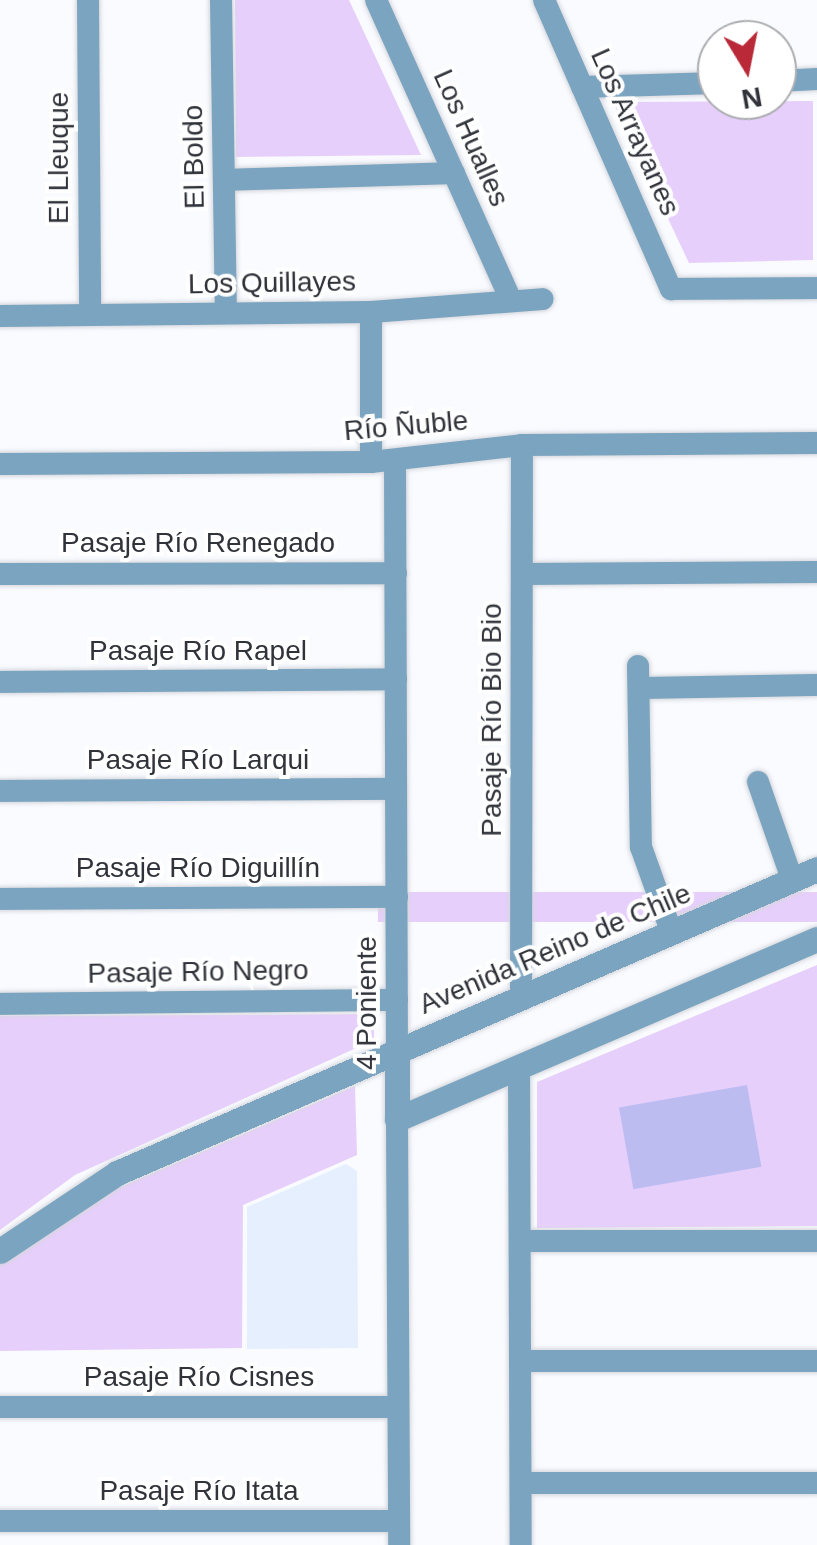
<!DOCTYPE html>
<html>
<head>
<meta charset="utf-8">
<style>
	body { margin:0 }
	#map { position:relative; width:817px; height:1545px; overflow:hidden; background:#f9fbff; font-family:Arial,sans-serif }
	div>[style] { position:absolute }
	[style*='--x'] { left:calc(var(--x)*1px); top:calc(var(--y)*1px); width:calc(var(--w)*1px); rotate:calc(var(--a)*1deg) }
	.built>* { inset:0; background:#e6effe }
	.green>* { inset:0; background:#e7cffc; transform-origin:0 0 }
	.building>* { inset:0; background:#bdbcf1; transform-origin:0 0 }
	.roads { filter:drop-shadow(0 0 2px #d5d7dc) drop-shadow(0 0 2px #d5d7dc) }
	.minor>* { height:22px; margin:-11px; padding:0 11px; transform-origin:11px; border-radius:11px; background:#7ba4c0 }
	.tertiary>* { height:25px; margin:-12.5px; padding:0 12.5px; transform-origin:12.5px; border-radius:12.5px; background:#7ba4c0 }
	span { translate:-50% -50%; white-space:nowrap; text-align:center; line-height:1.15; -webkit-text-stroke:8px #fff; paint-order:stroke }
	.street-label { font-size:28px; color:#30333a }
	.north { position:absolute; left:697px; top:20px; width:100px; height:100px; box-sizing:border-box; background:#fff; border:2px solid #acadb0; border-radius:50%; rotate:170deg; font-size:28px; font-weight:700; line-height:40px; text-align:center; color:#30333a }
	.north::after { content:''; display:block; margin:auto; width:35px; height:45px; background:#ba2938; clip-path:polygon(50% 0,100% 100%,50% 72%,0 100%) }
</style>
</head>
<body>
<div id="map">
	<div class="built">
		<div style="clip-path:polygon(346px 1164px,357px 1171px,358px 1348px,247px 1349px,247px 1207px)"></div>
	</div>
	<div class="green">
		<div style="clip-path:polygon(235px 0,349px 0,421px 155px,236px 157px)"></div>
		<div style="clip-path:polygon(813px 101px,813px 260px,689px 263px,613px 102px)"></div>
		<div style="left:817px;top:892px;width:30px;height:439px;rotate:90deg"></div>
		<div style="clip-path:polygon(817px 965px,817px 1226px,537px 1228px,537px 1082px)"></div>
		<div style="clip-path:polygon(374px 1014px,374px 1040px,75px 1175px,0 1230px,0 1016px)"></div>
		<div style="clip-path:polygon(355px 1086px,357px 1155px,243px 1205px,242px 1348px,0 1351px,0 1265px,46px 1230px,102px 1195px)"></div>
	</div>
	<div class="building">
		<div style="left:747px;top:1085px;width:83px;height:130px;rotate:80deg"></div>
	</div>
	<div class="roads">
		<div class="minor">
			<div style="--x:88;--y:0;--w:315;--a:89.6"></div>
			<div style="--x:221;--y:0;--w:313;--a:89.1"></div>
			<div style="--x:376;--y:0;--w:330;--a:65.8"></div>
			<div style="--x:544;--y:0;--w:316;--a:66.3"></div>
			<div style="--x:671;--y:289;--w:146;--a:-0.4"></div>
			<div style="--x:777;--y:81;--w:40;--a:-2.9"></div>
			<div style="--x:582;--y:87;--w:135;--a:-1.7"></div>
			<div style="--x:224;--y:180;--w:230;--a:-1.7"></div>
			<div style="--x:371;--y:312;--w:150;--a:90"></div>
			<div style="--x:0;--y:316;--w:371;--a:-0.6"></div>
			<div style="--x:371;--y:312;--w:172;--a:-4.3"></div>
			<div style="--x:395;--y:461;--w:589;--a:89.81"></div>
			<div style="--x:0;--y:464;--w:371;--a:-0.3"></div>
			<div style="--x:371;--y:462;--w:152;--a:-6.4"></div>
			<div style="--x:522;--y:445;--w:295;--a:-0.4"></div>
			<div style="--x:0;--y:574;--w:396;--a:-0.1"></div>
			<div style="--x:522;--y:574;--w:295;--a:-0.4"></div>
			<div style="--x:638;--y:666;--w:181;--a:89.1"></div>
			<div style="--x:641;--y:847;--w:89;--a:70.3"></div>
			<div style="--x:0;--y:682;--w:396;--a:-0.4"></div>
			<div style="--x:639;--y:688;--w:178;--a:-1"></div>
			<div style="--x:758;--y:782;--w:103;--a:70.7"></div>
			<div style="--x:0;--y:791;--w:396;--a:-0.3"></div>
			<div style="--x:0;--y:899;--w:397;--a:-0.3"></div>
			<div style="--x:521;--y:996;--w:551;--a:-89.9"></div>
			<div style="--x:0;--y:1004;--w:397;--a:-0.6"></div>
			<div style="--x:519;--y:1067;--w:478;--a:89.8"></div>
			<div style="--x:397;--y:1119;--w:426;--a:89.7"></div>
			<div style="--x:520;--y:1241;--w:297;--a:0"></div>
			<div style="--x:520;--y:1361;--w:297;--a:0"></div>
			<div style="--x:0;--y:1407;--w:398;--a:0"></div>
			<div style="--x:521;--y:1483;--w:296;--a:0"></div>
			<div style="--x:0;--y:1521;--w:399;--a:0"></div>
		</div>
		<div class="tertiary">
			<div style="--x:397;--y:1050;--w:69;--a:90"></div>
			<div style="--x:397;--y:1119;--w:457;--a:-23.2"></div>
			<div style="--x:0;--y:1251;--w:141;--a:-33.7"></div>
			<div style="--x:117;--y:1173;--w:763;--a:-23.47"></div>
		</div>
	</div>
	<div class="street-label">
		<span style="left:635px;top:132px;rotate:66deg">Los Arrayanes</span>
		<span style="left:471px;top:138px;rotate:66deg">Los Hualles</span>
		<span style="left:194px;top:157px;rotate:-91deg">El Boldo</span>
		<span style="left:59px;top:158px;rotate:-90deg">El Lleuque</span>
		<span style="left:272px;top:283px;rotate:-1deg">Los Quillayes</span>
		<span style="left:406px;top:426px;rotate:-5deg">Río Ñuble</span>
		<span style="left:198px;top:543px">Pasaje Río Renegado</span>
		<span style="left:198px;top:651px">Pasaje Río Rapel</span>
		<span style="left:492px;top:720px;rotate:-90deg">Pasaje Río Bio Bio</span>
		<span style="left:198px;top:760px">Pasaje Río Larqui</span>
		<span style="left:198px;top:868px">Pasaje Río Diguillín</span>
		<span style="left:555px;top:949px;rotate:-23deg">Avenida Reino de Chile</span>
		<span style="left:198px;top:972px;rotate:-1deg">Pasaje Río Negro</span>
		<span style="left:367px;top:1003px;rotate:-90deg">4 Poniente</span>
		<span style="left:199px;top:1377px">Pasaje Río Cisnes</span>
		<span style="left:199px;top:1491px">Pasaje Río Itata</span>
	</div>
	<div class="north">N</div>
</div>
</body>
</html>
